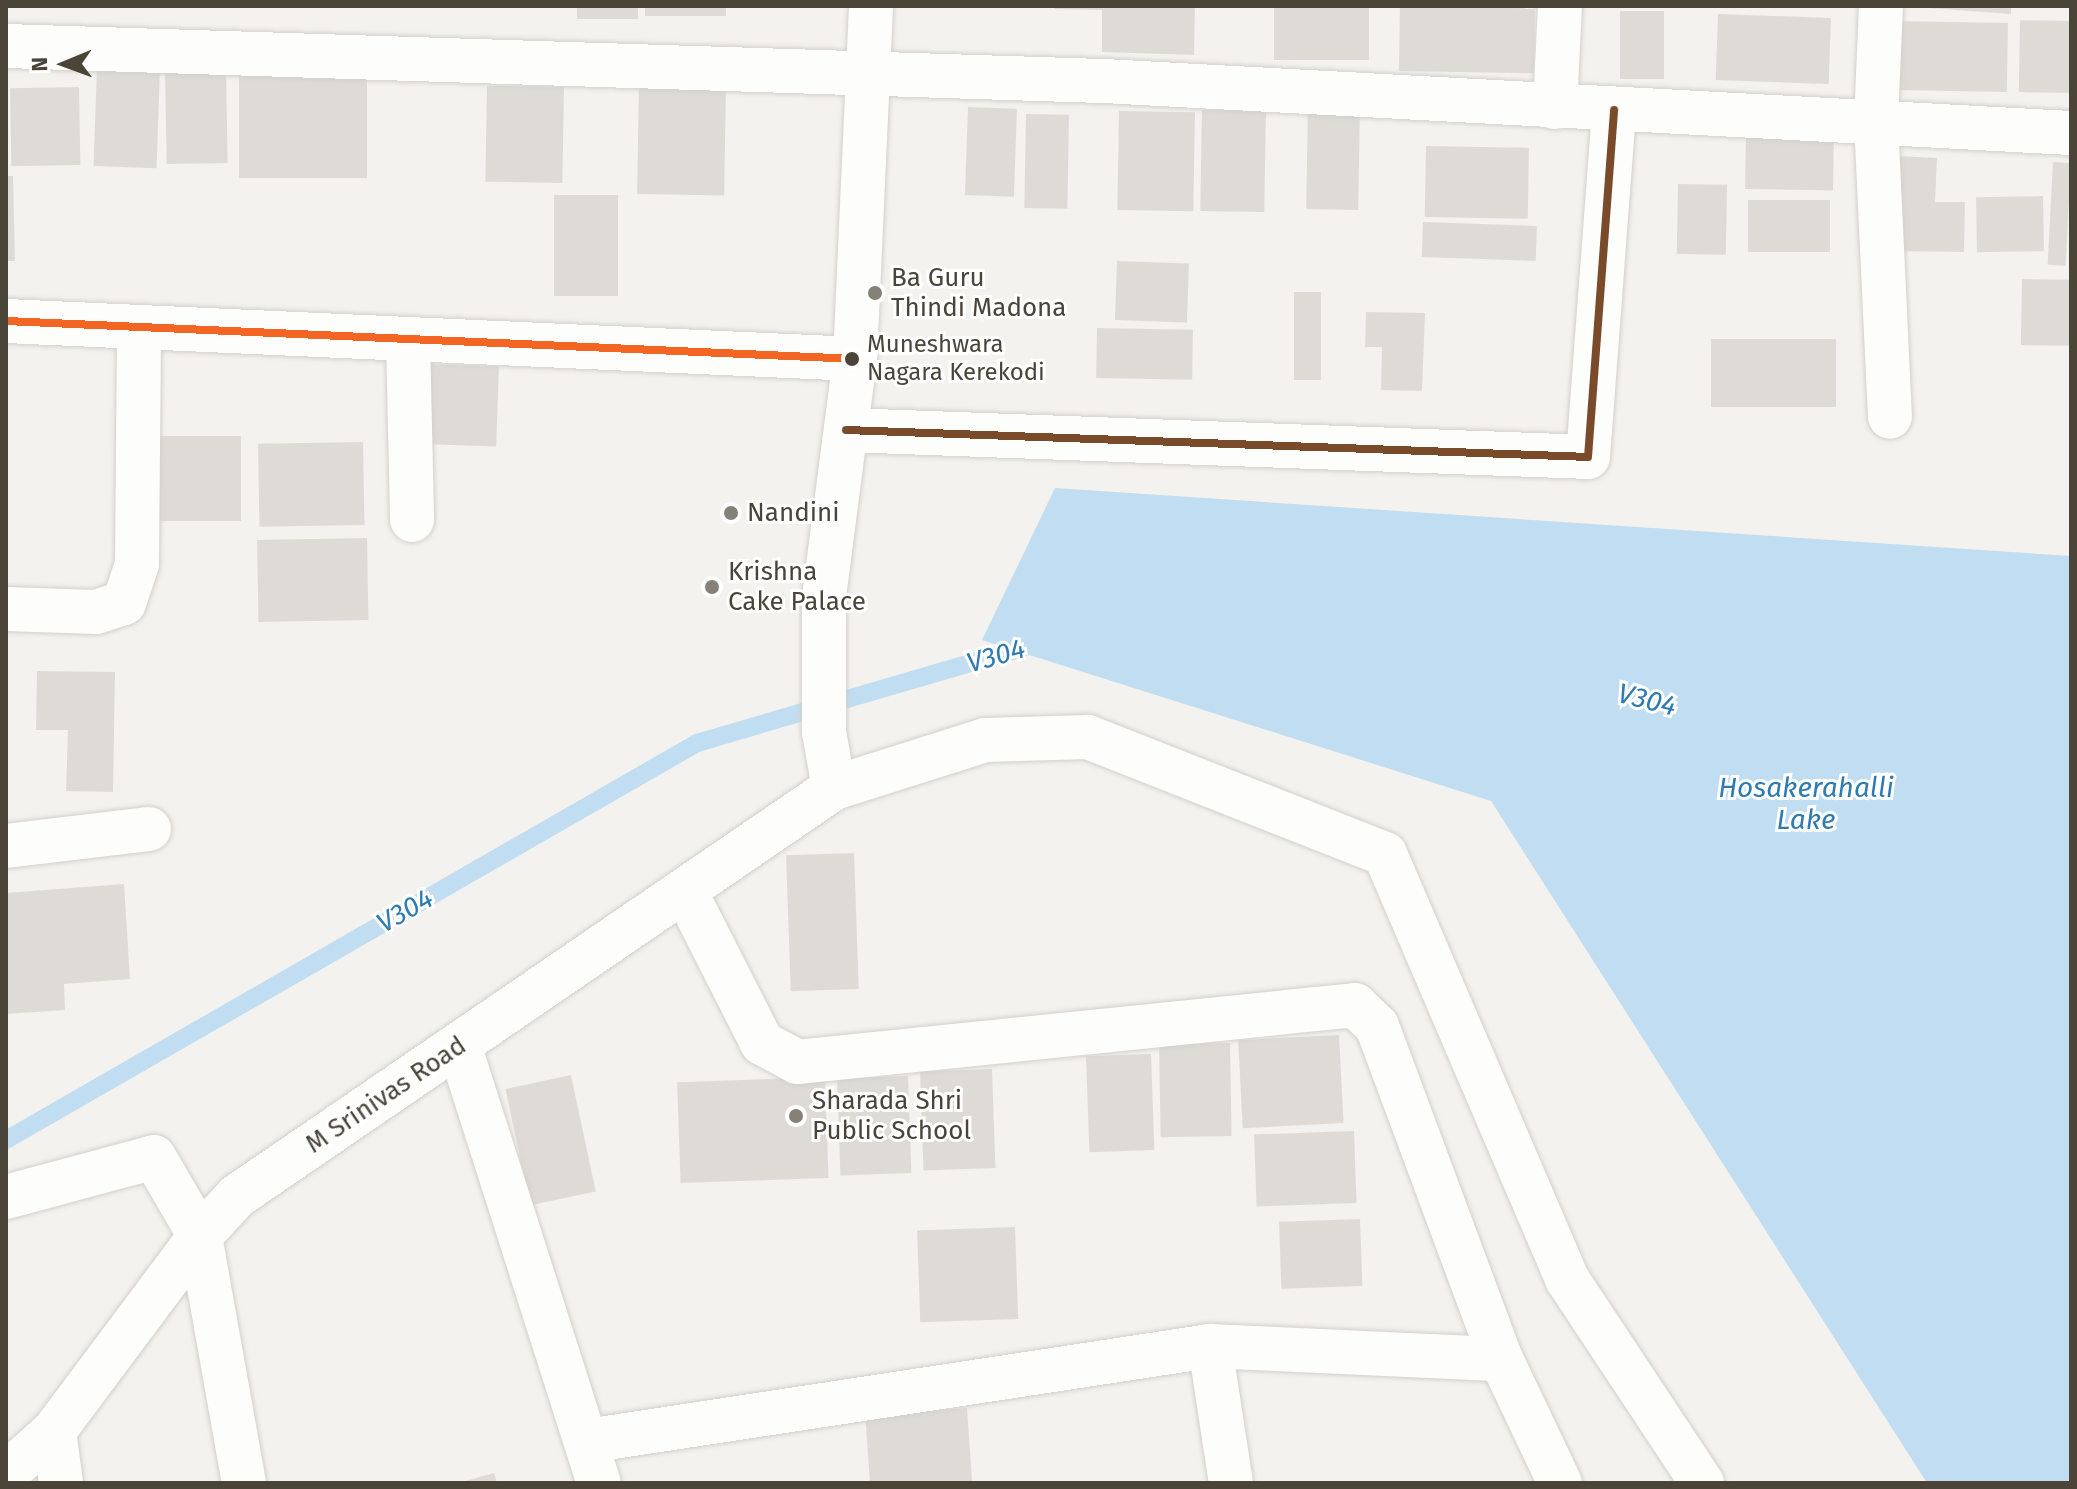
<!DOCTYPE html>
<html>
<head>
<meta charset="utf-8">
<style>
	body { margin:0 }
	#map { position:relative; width:2077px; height:1489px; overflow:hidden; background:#f4f2ee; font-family:"Fira Sans",sans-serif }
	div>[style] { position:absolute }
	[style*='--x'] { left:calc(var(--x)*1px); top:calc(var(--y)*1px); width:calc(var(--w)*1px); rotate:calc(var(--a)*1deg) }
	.water>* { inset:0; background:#c0ddf1 }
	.stream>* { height:18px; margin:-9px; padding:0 9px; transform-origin:9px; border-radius:9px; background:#c0ddf1 }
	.building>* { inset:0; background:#dedbd6; transform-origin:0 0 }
	.roads { filter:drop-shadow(0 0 2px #d2d0cb) drop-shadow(0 0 2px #d2d0cb) }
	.minor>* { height:44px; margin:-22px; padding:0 22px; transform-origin:22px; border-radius:22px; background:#fdfdfc }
	.bus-1>* { height:8px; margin:-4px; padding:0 4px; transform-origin:4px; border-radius:4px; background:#f26522 }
	.bus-2>* { height:8px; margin:-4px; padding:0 4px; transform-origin:4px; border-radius:4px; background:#7a4b2a }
	.dots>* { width:22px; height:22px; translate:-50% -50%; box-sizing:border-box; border:4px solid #fff; border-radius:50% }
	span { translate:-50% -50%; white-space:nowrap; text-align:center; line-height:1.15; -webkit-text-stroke:6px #fff; paint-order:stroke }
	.bus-label { font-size:24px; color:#4b4439 }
	.left { translate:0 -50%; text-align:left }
	.poi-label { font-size:26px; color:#4b4439 }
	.street-label { font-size:26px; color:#4b4439 }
	.water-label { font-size:28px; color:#2e7ab2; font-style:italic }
	.frame { position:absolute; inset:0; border:8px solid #4b4439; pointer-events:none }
	.north { position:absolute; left:24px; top:24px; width:80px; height:80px; -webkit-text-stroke:6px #fff; paint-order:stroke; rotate:269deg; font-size:22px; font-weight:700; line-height:32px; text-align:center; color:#4b4439 }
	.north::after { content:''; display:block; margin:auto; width:28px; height:36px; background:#4b4439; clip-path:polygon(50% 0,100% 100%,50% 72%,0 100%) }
</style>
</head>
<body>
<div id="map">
	<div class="water">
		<div style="clip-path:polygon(1055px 488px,2071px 556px,2071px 1483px,1927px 1483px,1491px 801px,982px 640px)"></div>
	</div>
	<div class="stream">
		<div style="--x:6;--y:1140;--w:797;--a:-29.88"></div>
		<div style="--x:697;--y:743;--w:353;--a:-16.3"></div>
	</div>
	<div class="building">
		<div style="left:577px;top:6px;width:61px;height:13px"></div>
		<div style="left:645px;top:6px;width:81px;height:10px"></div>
		<div style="clip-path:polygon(1055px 6px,1195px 6px,1194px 55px,1102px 52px,1102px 10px,1055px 9px)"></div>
		<div style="left:1274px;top:6px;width:95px;height:54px"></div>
		<div style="left:1400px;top:6px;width:135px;height:65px;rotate:1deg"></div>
		<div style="clip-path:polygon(1901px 6px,2011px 6px,2011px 14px)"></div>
		<div style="left:1620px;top:11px;width:44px;height:68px"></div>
		<div style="left:1718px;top:14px;width:113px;height:66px;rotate:2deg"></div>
		<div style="left:1896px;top:21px;width:112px;height:69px;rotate:1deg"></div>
		<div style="left:2070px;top:21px;width:72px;height:50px;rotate:91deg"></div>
		<div style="left:367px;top:62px;width:116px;height:128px;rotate:90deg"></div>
		<div style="left:97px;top:67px;width:63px;height:99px;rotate:2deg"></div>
		<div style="left:226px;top:69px;width:94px;height:61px;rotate:89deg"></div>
		<div style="left:639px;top:84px;width:87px;height:110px;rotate:1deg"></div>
		<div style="left:79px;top:87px;width:78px;height:69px;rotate:89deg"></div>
		<div style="left:564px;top:87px;width:96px;height:77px;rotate:91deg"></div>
		<div style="left:1308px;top:105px;width:52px;height:104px;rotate:1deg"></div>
		<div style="left:968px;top:107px;width:49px;height:88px;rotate:2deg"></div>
		<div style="left:1202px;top:110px;width:64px;height:101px;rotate:1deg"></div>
		<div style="left:1119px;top:111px;width:76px;height:99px;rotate:1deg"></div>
		<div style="left:1026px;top:114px;width:43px;height:94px;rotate:1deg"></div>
		<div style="left:1746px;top:133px;width:88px;height:56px;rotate:1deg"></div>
		<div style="left:1426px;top:146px;width:103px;height:71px;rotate:1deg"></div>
		<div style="clip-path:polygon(1897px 156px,1937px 158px,1935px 202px,1965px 202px,1964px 252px,1895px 251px)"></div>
		<div style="left:2053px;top:162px;width:18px;height:103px;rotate:3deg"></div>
		<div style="clip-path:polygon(6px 176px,13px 176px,15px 261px,6px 261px)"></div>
		<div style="left:1678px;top:184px;width:49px;height:70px;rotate:1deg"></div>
		<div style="left:554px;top:195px;width:64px;height:101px"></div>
		<div style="left:2043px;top:196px;width:55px;height:67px;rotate:89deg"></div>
		<div style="left:1748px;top:200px;width:82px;height:52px"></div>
		<div style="left:1423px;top:222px;width:114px;height:35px;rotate:2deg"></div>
		<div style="left:1117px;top:261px;width:72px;height:59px;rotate:2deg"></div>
		<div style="left:2022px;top:279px;width:49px;height:66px;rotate:1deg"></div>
		<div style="left:1294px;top:292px;width:27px;height:88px"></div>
		<div style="clip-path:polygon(1366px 312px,1425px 313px,1422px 391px,1381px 390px,1382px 347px,1365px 347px)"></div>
		<div style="left:1097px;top:328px;width:96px;height:50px;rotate:1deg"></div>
		<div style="left:1711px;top:339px;width:125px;height:68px"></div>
		<div style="left:424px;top:364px;width:75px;height:80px;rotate:2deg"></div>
		<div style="left:241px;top:436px;width:85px;height:83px;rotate:90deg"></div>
		<div style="left:363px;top:442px;width:83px;height:105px;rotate:89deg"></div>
		<div style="left:367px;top:538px;width:82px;height:110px;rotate:89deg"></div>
		<div style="clip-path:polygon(37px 671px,115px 672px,113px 792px,66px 791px,68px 730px,36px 730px)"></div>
		<div style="left:854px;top:853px;width:136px;height:68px;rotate:88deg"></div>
		<div style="clip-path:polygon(124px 884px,130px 979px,64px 984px,65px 1010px,6px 1014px,6px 893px)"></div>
		<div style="left:1339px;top:1035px;width:88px;height:101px;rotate:87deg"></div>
		<div style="left:1230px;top:1043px;width:93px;height:71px;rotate:89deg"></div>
		<div style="left:1151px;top:1054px;width:96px;height:65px;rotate:88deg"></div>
		<div style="left:992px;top:1069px;width:99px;height:72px;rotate:88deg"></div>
		<div style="left:571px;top:1075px;width:119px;height:67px;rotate:78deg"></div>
		<div style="left:908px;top:1076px;width:97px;height:71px;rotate:88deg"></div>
		<div style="left:825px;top:1077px;width:101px;height:148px;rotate:88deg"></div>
		<div style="left:1354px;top:1131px;width:72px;height:100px;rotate:88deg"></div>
		<div style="left:1360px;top:1219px;width:67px;height:81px;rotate:88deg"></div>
		<div style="left:1015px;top:1227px;width:92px;height:98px;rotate:88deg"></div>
		<div style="left:967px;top:1408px;width:75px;height:102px;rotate:86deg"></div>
		<div style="clip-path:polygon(494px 1473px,497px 1483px,462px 1483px,462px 1482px)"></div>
	</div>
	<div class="roads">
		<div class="minor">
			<div style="--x:1881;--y:6;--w:115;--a:92.5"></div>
			<div style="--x:1876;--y:121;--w:296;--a:87.3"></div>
			<div style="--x:6;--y:46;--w:1099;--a:1.83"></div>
			<div style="--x:1104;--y:81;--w:968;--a:3.08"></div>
			<div style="--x:1555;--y:107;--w:101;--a:-87.2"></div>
			<div style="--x:6;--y:321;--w:850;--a:2.56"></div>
			<div style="--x:408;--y:339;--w:181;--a:88.7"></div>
			<div style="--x:846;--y:430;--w:742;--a:2.08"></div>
			<div style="--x:1588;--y:457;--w:348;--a:-85.7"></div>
			<div style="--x:6;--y:609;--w:90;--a:1.9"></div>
			<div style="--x:96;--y:612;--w:29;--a:-18"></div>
			<div style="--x:124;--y:603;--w:41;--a:-71.6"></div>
			<div style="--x:137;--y:564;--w:237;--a:-89.5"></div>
			<div style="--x:834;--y:788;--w:57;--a:-100.1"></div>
			<div style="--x:824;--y:732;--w:135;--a:-90"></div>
			<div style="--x:824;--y:597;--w:240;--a:-82.6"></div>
			<div style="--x:855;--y:359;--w:353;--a:-87.4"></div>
			<div style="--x:6;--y:846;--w:144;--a:-6.8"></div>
			<div style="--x:686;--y:893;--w:168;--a:63.1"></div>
			<div style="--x:762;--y:1043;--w:40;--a:28"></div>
			<div style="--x:797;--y:1062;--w:561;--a:-5.83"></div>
			<div style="--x:1355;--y:1005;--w:30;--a:44"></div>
			<div style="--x:1377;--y:1026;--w:355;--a:69.6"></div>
			<div style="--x:459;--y:1045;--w:460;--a:72.3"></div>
			<div style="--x:6;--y:1197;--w:153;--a:-15.1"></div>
			<div style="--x:154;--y:1157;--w:91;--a:59.8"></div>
			<div style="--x:200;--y:1236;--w:251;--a:79.9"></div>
			<div style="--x:1210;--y:1346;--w:139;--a:81.3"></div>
			<div style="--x:54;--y:1431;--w:52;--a:82.3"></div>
			<div style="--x:587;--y:1441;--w:630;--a:-8.67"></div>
			<div style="--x:1210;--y:1346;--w:291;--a:2.6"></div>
			<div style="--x:1501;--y:1359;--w:137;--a:64.6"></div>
			<div style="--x:6;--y:1474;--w:64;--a:-41.9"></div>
			<div style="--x:54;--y:1431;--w:244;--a:-53.2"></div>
			<div style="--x:200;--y:1236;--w:54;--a:-47.2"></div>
			<div style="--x:237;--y:1196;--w:723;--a:-34.35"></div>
			<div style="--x:834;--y:788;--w:158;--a:-17.6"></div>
			<div style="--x:985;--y:740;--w:103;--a:-1.7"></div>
			<div style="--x:1088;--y:737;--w:319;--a:21.5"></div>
			<div style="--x:1385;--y:854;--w:462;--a:66.8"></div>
			<div style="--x:1567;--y:1279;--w:245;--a:56.5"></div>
		</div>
	</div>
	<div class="bus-1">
		<div style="--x:6;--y:321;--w:850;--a:2.56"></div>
	</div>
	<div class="bus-2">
		<div style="--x:846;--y:430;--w:742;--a:2.08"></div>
		<div style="--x:1588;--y:457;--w:348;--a:-85.7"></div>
	</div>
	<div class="dots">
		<div style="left:875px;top:293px;background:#868178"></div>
		<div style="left:852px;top:359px;background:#4b4439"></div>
		<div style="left:731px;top:513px;background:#868178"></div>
		<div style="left:712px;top:587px;background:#868178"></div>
		<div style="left:796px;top:1116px;background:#868178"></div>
	</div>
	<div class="bus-label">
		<span class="left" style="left:867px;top:359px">Muneshwara<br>Nagara Kerekodi</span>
	</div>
	<div class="poi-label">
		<span class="left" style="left:891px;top:293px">Ba Guru<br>Thindi Madona</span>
		<span class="left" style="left:747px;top:513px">Nandini</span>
		<span class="left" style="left:728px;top:587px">Krishna<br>Cake Palace</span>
		<span class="left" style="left:812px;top:1116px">Sharada Shri<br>Public School</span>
	</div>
	<div class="street-label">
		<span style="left:386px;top:1095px;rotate:-34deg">M Srinivas Road</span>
	</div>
	<div class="water-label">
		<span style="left:996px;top:656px;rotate:-16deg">V304</span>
		<span style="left:1647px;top:700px;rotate:14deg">V304</span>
		<span style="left:1806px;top:804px">Hosakerahalli<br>Lake</span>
		<span style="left:405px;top:911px;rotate:-30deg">V304</span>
	</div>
	<div class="frame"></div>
	<div class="north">N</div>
</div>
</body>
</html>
